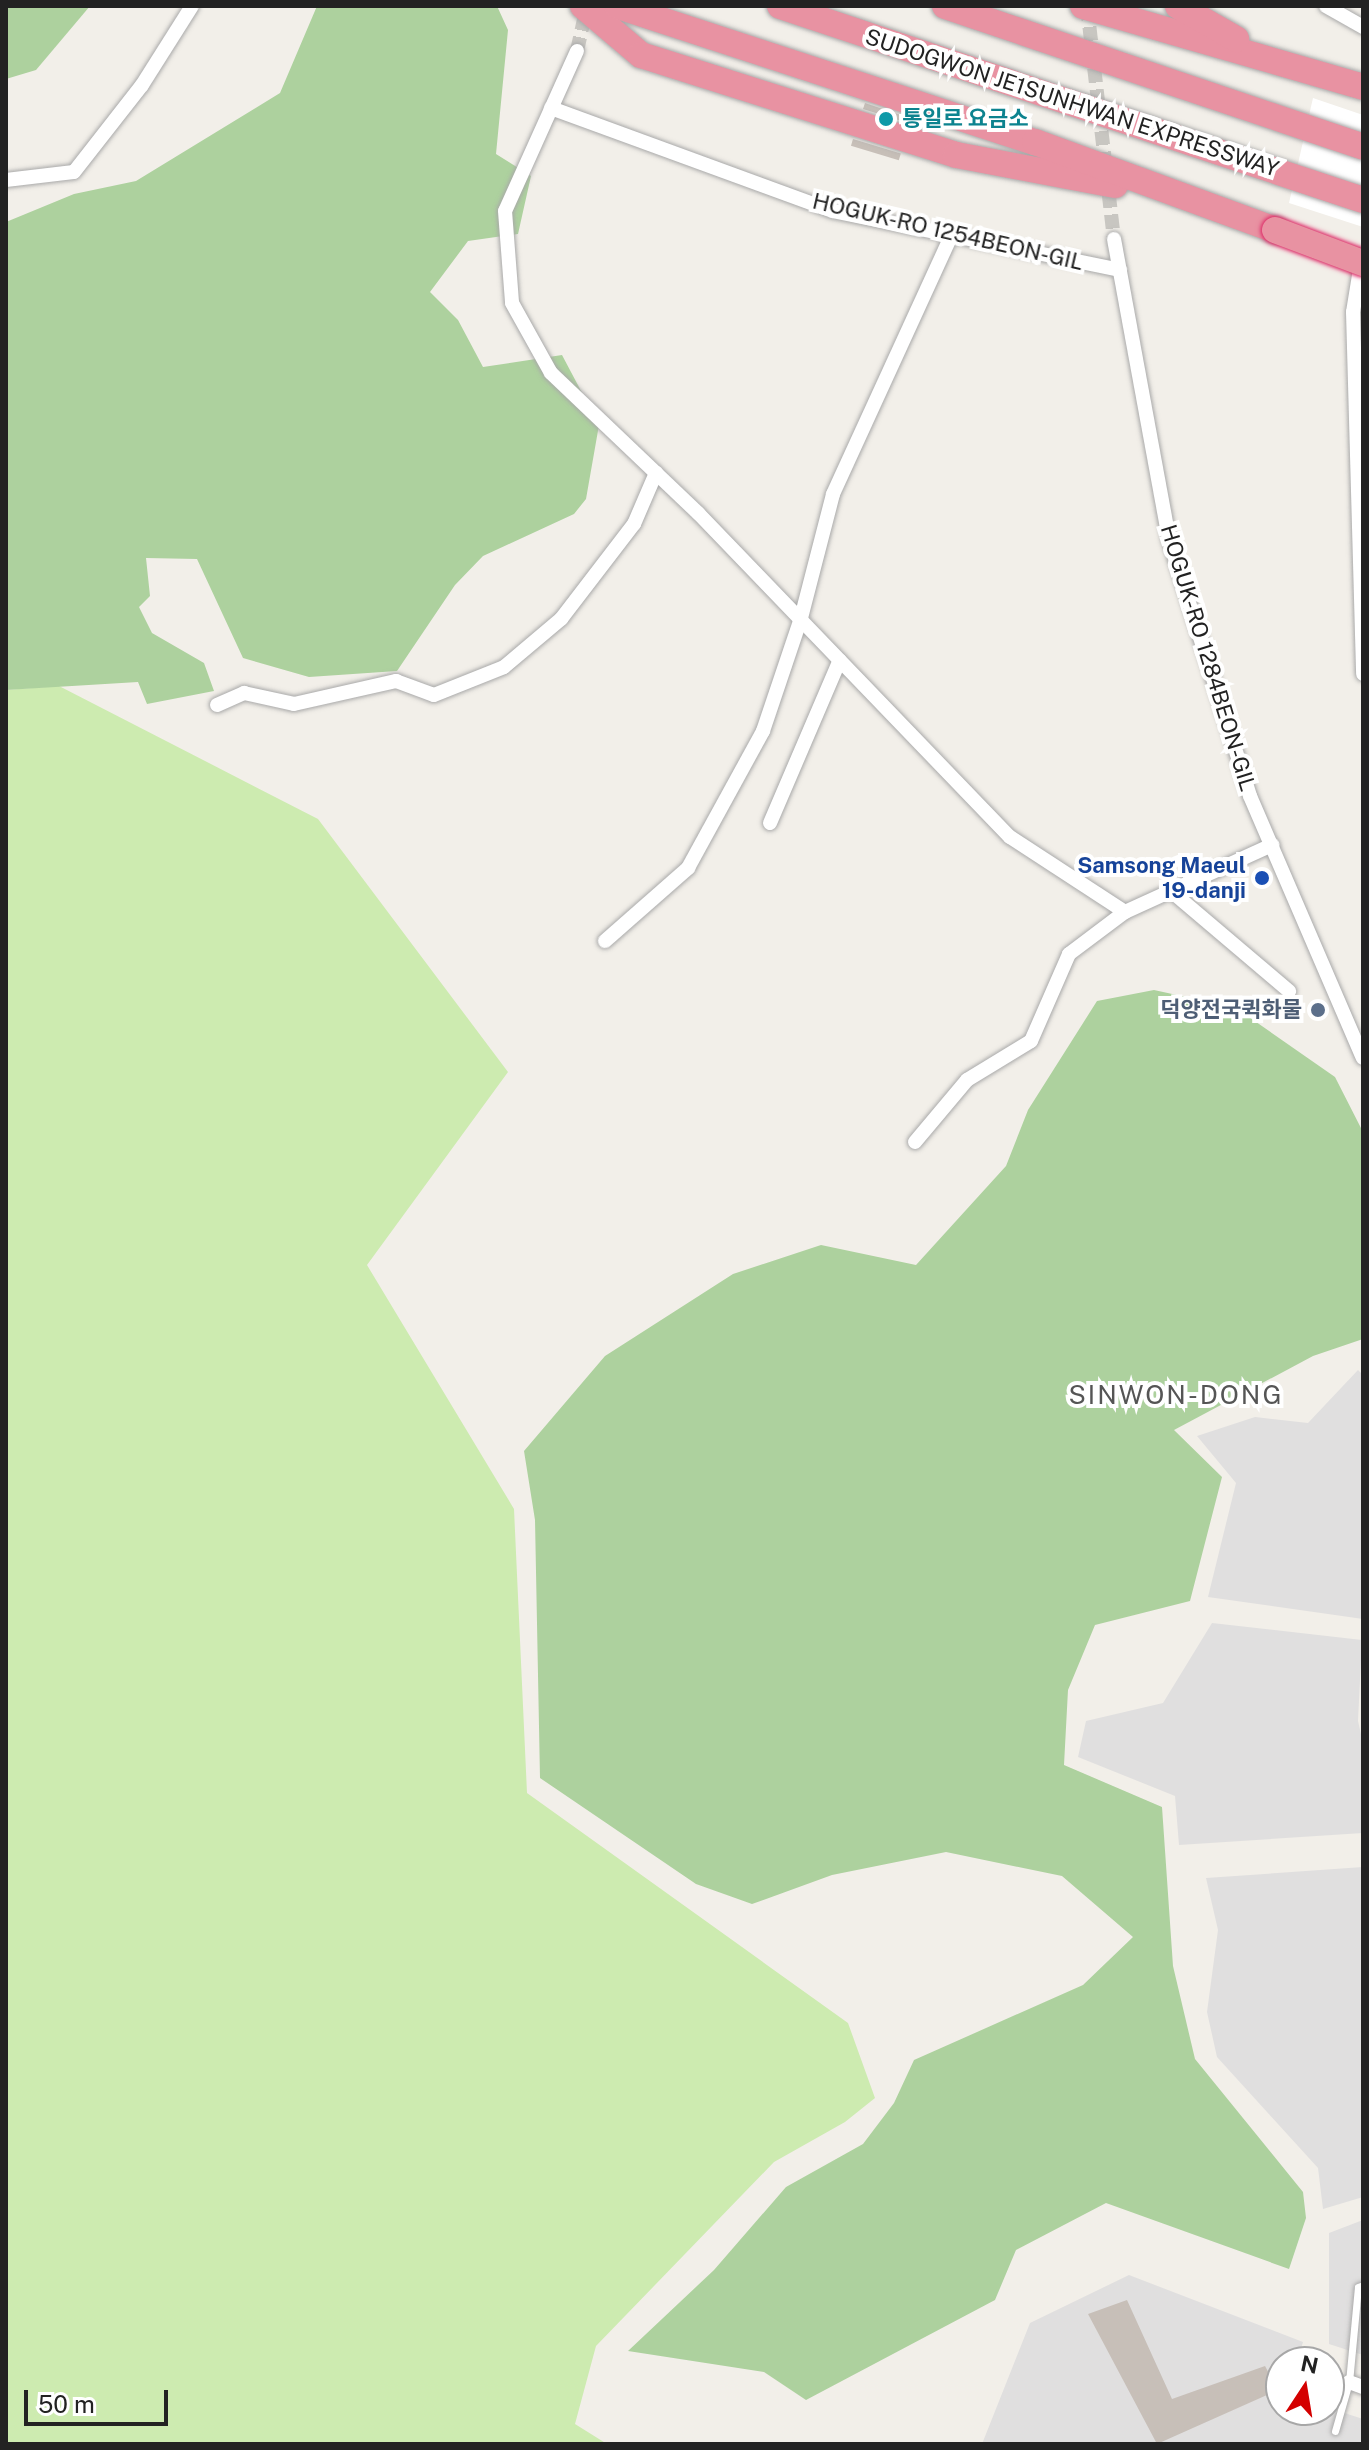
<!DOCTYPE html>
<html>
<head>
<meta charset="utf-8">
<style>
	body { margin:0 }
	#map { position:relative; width:1369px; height:2450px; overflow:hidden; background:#f2efe9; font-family:"Public Sans","Noto Sans KR",sans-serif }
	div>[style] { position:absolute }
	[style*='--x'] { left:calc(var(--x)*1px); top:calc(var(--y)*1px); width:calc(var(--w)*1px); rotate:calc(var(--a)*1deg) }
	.residential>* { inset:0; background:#e0dfdf }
	.grass>* { inset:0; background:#cdebb0 }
	.forest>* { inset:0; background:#add19e }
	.pier>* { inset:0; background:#fff }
	.building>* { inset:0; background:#c7bfb8; transform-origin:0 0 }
	.street-tunnel>* { height:14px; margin-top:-7px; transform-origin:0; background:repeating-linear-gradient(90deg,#c8c6c1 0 14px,transparent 0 21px) }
	.roads { filter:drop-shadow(0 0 2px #a9a9a9) drop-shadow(0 0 2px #a9a9a9) }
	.lane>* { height:7px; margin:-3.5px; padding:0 3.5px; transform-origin:3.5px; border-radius:3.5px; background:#fff }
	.street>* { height:14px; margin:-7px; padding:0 7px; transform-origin:7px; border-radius:7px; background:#fff }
	.highway>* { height:26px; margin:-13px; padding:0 13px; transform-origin:13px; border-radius:13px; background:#e892a2 }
	.bridges { filter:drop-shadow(0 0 2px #dc2a67) drop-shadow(0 0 2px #dc2a67) }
	.highway-bridge>* { height:26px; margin:-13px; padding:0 13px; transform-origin:13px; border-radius:13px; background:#e892a2 }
	.dots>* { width:22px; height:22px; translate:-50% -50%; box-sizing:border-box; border:4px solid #fff; border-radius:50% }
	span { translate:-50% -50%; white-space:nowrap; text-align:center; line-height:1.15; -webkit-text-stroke:8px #fff; paint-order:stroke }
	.street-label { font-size:22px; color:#222 }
	.culture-label { font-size:22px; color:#0d838f; font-weight:700 }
	.left { translate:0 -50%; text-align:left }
	.transit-label { font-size:22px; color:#164399; font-weight:700 }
	.right { translate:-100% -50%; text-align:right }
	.service-label { font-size:22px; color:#4e5e75; font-weight:700 }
	.quarter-label { font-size:26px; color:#555; letter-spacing:2px }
	.frame { position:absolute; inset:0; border:8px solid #222; pointer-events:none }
	.north { position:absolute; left:1265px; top:2346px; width:80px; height:80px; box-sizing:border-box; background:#fff; border:2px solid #a7a7a7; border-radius:50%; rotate:12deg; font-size:22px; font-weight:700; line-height:32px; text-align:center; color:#222 }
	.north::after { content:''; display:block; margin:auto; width:28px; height:36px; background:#d40000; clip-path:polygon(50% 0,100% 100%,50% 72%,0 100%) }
	.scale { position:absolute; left:24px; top:2390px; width:144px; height:36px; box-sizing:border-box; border:4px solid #222; border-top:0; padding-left:10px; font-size:24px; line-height:28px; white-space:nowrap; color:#222; -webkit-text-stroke:6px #fff; paint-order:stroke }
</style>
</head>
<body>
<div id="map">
	<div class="residential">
		<div style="clip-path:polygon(1358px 1370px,1363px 1375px,1363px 1619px,1208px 1597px,1236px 1483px,1197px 1436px,1255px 1417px,1308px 1423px)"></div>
		<div style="clip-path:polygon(1212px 1623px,1362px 1640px,1358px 1721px,1363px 1743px,1363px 1833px,1179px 1845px,1175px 1796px,1078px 1757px,1086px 1721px,1163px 1703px)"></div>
		<div style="clip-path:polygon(1363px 1867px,1363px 2197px,1323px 2209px,1318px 2168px,1217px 2057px,1207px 2012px,1218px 1930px,1206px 1878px)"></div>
		<div style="clip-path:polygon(1363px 2220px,1363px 2355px,1329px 2344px,1329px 2233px)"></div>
		<div style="clip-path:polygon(1129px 2275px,1303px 2342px,1297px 2362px,1281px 2362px,1281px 2410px,1329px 2408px,1363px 2419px,1363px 2444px,982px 2444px,1030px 2323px)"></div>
	</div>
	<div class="grass">
		<div style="clip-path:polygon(59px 686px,318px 819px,508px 1072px,367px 1265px,514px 1509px,527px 1793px,848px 2023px,875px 2098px,845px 2122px,774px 2162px,596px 2346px,575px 2424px,607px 2444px,6px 2444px,6px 690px)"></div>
	</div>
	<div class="forest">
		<div style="clip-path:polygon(6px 6px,90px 6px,36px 70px,6px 79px)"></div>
		<div style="clip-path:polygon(317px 6px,497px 6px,508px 30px,496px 154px,531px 176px,518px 234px,468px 241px,430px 292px,458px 320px,483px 367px,562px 355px,599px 425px,586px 499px,574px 514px,483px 556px,455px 585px,397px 671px,309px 677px,243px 658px,197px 559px,146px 558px,150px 596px,139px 607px,152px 633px,204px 663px,214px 691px,147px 704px,138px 682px,6px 690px,6px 222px,74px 194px,136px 181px,280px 93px)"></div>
		<div style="clip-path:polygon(1154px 990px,1236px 1008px,1335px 1077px,1363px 1132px,1363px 1339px,1313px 1356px,1174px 1430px,1222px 1477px,1190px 1601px,1095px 1625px,1068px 1690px,1064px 1765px,1162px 1807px,1173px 1966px,1195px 2059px,1303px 2192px,1306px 2218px,1289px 2269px,1106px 2203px,1016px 2250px,995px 2300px,806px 2400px,764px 2372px,628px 2351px,714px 2270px,786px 2187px,863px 2144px,894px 2103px,914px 2060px,1083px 1985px,1133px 1937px,1062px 1876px,946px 1852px,832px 1875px,752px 1904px,696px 1884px,540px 1778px,535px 1520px,524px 1451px,605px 1356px,733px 1274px,821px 1245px,916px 1265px,1006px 1166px,1028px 1110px,1097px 1001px)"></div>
	</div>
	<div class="pier">
		<div style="clip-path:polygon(1313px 98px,1363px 115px,1363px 227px,1289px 203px)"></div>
	</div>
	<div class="building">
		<div style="clip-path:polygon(865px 103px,913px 119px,911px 124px,863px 109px)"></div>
		<div style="left:853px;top:139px;width:50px;height:7px;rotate:17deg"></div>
		<div style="clip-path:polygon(1127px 2300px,1172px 2399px,1265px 2366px,1278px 2390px,1157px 2444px,1088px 2314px)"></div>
	</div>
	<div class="street-tunnel">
		<div style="--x:1087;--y:6;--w:235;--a:83.4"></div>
		<div style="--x:577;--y:51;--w:46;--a:-77.5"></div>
	</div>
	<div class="roads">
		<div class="lane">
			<div style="--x:1335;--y:2431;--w:51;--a:-74.1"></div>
			<div style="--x:1349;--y:2382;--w:95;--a:-84.6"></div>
			<div style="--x:1358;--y:2287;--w:5;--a:-22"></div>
		</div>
		<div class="street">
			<div style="--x:1326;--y:6;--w:43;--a:29.6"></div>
			<div style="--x:577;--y:51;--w:175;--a:114.2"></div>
			<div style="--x:505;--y:211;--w:92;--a:85.6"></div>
			<div style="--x:512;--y:303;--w:80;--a:60.9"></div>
			<div style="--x:551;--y:373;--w:203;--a:43.6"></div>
			<div style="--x:698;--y:513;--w:450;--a:46.1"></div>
			<div style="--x:1010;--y:837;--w:137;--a:33.1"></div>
			<div style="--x:551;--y:108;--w:300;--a:20.1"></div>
			<div style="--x:833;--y:211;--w:293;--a:11.6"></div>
			<div style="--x:6;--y:180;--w:68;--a:-6.7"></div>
			<div style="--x:74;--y:172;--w:110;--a:-52"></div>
			<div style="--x:142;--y:85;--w:93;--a:-57.7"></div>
			<div style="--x:1114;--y:239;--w:305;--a:79.6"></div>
			<div style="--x:1169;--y:539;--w:269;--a:72.5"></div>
			<div style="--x:1250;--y:796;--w:285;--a:66.7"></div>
			<div style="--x:1362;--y:257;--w:56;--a:99.3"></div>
			<div style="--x:1353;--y:312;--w:362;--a:88.4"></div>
			<div style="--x:217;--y:705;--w:30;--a:-24"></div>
			<div style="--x:244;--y:693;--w:51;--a:12.4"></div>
			<div style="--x:294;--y:704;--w:105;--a:-12.7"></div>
			<div style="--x:396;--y:681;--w:40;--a:20.2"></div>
			<div style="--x:434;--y:695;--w:75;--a:-21.8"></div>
			<div style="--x:504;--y:667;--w:75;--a:-40.1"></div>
			<div style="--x:561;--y:619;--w:120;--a:-52.5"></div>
			<div style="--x:634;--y:524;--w:56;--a:-66.7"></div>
			<div style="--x:770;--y:823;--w:177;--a:-66.8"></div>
			<div style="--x:1171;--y:891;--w:155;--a:40.3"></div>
			<div style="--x:605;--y:941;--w:111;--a:-41.3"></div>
			<div style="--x:688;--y:868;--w:156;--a:-61.3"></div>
			<div style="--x:763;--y:731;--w:119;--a:-71.4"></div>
			<div style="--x:801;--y:618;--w:128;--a:-75.5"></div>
			<div style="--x:833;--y:494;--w:284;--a:-65.4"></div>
			<div style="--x:915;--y:1142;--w:81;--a:-50"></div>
			<div style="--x:967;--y:1080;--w:75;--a:-31.4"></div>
			<div style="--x:1031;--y:1041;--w:95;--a:-66.4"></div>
			<div style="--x:1069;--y:954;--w:70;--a:-36.9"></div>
			<div style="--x:1125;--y:912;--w:162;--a:-24.5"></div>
			<div style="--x:1349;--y:2382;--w:15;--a:20"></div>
		</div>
		<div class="highway">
			<div style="--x:583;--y:6;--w:76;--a:40.2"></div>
			<div style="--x:641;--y:55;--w:330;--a:17.6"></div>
			<div style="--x:956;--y:155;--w:162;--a:10.7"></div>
			<div style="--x:618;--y:6;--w:439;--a:18.1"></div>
			<div style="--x:1035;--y:142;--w:256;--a:20.1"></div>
			<div style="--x:780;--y:6;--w:614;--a:18.41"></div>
			<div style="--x:945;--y:6;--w:441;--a:18.6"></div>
			<div style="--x:1083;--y:6;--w:291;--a:16.1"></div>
			<div style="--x:1178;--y:6;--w:67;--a:29.6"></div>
		</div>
	</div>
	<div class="bridges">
		<div class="highway-bridge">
			<div style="--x:1275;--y:230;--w:94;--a:20.6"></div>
		</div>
	</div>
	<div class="dots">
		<div style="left:886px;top:119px;background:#0f9aa8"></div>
		<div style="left:1262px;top:878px;background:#1a4fb4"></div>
		<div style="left:1318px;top:1010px;background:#5c6f8a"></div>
	</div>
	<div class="street-label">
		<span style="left:1072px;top:103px;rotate:18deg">SUDOGWON JE1SUNHWAN EXPRESSWAY</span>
		<span style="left:948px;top:232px;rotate:13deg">HOGUK-RO 1254BEON-GIL</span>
		<span style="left:1208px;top:658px;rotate:73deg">HOGUK-RO 1284BEON-GIL</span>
	</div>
	<div class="culture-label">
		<span class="left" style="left:902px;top:119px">통일로 요금소</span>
	</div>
	<div class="transit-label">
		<span class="right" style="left:1246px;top:878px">Samsong Maeul<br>19-danji</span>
	</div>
	<div class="service-label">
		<span class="right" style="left:1302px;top:1010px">덕양전국퀵화물</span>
	</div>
	<div class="quarter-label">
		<span style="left:1176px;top:1395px">SINWON-DONG</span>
	</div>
	<div class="frame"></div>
	<div class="north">N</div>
	<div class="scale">50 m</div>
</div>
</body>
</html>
